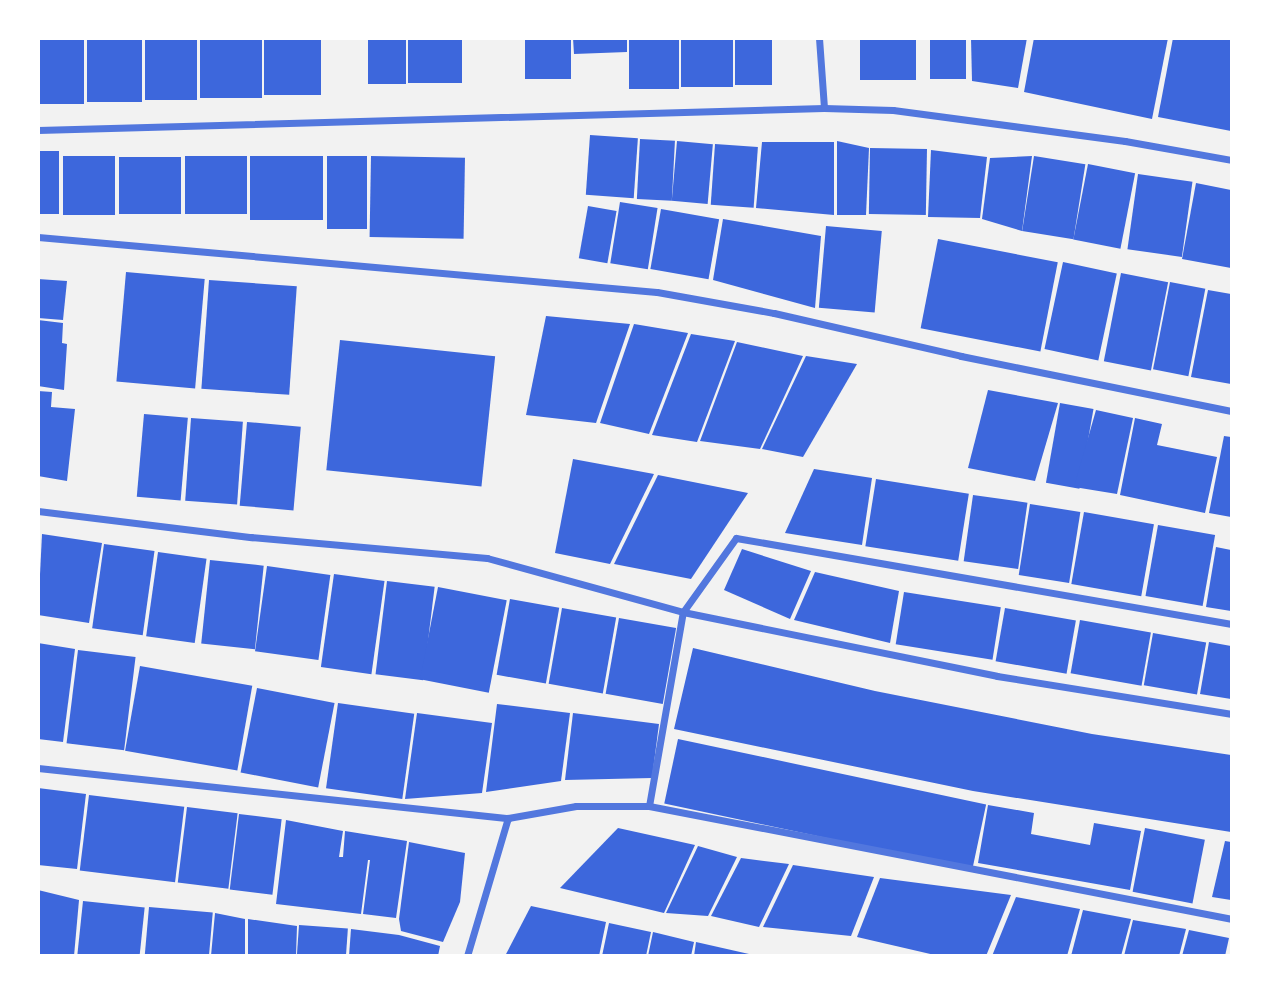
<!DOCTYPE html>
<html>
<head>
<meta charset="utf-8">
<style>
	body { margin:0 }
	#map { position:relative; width:1270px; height:994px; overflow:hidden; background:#f2f2f2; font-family:Barlow,sans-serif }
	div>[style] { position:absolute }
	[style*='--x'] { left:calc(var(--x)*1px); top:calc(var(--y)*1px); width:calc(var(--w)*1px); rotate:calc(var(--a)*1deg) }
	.building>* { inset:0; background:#3d67dc; transform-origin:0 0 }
	.minor>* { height:7px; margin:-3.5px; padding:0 3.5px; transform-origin:3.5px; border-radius:3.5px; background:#5277de }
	span { translate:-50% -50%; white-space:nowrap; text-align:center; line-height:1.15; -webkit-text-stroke:7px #fff; paint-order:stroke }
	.frame { position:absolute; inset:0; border:40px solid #fff; pointer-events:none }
</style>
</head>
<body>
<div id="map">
	<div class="building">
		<div style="left:38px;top:38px;width:46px;height:66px"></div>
		<div style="left:87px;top:38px;width:55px;height:64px"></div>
		<div style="left:145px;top:38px;width:52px;height:62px"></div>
		<div style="left:200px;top:38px;width:62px;height:60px"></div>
		<div style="left:264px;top:38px;width:57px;height:57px"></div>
		<div style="left:368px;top:38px;width:38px;height:46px"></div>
		<div style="left:408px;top:38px;width:54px;height:45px"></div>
		<div style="left:525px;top:38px;width:46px;height:41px"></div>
		<div style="clip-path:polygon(573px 38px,627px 38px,627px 52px,574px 54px)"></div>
		<div style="left:629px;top:38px;width:50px;height:51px"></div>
		<div style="left:681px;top:38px;width:52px;height:49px"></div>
		<div style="left:735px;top:38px;width:37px;height:47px"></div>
		<div style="left:860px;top:38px;width:56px;height:42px"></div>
		<div style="left:930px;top:38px;width:36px;height:41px"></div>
		<div style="clip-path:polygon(971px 38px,1027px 38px,1018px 88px,972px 81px)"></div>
		<div style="clip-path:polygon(1034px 38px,1168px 38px,1152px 119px,1024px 92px)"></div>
		<div style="clip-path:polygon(1173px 38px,1231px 38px,1231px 131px,1158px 117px)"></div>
		<div style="left:590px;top:135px;width:48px;height:60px;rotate:4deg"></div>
		<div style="left:640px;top:139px;width:35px;height:60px;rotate:3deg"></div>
		<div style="left:677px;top:141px;width:36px;height:60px;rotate:5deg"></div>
		<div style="clip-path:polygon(837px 141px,869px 148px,866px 215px,837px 215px)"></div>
		<div style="clip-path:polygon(762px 142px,834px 142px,834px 215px,756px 208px)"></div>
		<div style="left:715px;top:144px;width:43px;height:61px;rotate:4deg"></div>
		<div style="left:870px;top:148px;width:57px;height:66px;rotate:1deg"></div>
		<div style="clip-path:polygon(931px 150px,987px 157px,980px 218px,928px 217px)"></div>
		<div style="left:38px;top:151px;width:21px;height:63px"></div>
		<div style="left:63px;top:156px;width:52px;height:59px"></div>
		<div style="left:185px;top:156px;width:62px;height:58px"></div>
		<div style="left:250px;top:156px;width:73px;height:64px"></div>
		<div style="left:327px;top:156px;width:40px;height:73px"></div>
		<div style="left:371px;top:156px;width:94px;height:81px;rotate:1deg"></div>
		<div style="clip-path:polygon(1032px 156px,1022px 231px,982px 219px,990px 158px)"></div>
		<div style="left:1034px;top:156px;width:52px;height:76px;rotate:9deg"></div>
		<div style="left:119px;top:157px;width:62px;height:57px"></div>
		<div style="left:1088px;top:164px;width:48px;height:77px;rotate:11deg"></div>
		<div style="left:1138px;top:174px;width:55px;height:76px;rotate:8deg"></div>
		<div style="clip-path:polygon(1196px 183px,1231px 190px,1231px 268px,1182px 259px)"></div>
		<div style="left:620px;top:202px;width:38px;height:62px;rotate:9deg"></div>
		<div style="left:588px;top:206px;width:29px;height:53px;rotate:10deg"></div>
		<div style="left:661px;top:209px;width:59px;height:61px;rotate:10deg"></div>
		<div style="clip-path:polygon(723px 219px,821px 236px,815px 308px,713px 280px)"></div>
		<div style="left:826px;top:226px;width:56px;height:82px;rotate:5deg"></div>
		<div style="left:938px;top:239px;width:122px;height:91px;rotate:11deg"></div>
		<div style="left:1063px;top:262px;width:55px;height:89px;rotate:12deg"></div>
		<div style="left:126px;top:272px;width:79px;height:110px;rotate:5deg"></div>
		<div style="left:1121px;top:273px;width:48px;height:90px;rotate:11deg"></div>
		<div style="clip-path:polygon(38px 279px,67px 281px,63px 320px,38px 318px)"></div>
		<div style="left:209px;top:280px;width:88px;height:109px;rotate:4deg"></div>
		<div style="left:1170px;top:282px;width:36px;height:89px;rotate:11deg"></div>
		<div style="clip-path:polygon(1208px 290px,1231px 294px,1231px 384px,1191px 377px)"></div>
		<div style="clip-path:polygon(546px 316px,630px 324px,596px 423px,526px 415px)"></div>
		<div style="clip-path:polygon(38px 320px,63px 323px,62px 343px,67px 344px,64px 390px,38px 386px)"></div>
		<div style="clip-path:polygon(634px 324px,688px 333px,649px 434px,600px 423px)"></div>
		<div style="clip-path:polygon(691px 334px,735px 341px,697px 442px,652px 435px)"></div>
		<div style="left:340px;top:340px;width:156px;height:131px;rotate:6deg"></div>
		<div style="clip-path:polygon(737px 342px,803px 356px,760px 449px,700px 441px)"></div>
		<div style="clip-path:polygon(806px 356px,857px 364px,803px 457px,762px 449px)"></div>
		<div style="clip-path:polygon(988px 390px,1058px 403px,1035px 481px,968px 468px)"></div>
		<div style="clip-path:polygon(38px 391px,52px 392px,51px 407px,75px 409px,67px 481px,38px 476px)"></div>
		<div style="left:1060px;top:403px;width:34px;height:81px;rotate:10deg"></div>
		<div style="clip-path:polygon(1096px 410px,1133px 418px,1117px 494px,1074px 487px)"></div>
		<div style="left:144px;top:414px;width:44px;height:83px;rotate:5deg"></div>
		<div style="left:191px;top:418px;width:52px;height:83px;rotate:4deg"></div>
		<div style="clip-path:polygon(1135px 418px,1162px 424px,1157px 445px,1217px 457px,1205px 513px,1120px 495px)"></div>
		<div style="left:247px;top:422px;width:54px;height:84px;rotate:5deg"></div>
		<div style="clip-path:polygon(1224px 436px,1231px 437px,1231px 517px,1209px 513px)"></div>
		<div style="clip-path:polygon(573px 459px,654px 474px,610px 564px,555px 553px)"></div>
		<div style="clip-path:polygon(814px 469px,872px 478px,862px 545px,785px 533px)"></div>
		<div style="clip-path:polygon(658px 475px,748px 493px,691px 579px,614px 564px)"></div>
		<div style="left:876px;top:479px;width:94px;height:68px;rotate:9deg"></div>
		<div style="left:973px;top:495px;width:55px;height:67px;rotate:8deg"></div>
		<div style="left:1030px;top:504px;width:51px;height:72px;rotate:9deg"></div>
		<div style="left:1084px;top:512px;width:71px;height:73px;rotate:10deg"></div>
		<div style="left:1158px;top:525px;width:58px;height:72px;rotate:10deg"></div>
		<div style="clip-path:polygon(42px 534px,102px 543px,89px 623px,38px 615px)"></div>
		<div style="left:104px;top:544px;width:51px;height:85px;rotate:8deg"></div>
		<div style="clip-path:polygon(1216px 547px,1231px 550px,1231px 611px,1206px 607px)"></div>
		<div style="clip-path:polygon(742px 549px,811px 571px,790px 619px,724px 590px)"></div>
		<div style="left:158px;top:552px;width:49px;height:85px;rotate:8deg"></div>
		<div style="left:210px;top:560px;width:54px;height:84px;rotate:6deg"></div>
		<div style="left:267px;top:566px;width:64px;height:86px;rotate:8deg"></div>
		<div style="clip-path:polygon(815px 572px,899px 591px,890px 643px,794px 620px)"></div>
		<div style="left:334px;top:574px;width:51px;height:94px;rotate:8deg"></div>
		<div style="left:387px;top:581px;width:48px;height:94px;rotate:7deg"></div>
		<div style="left:438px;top:587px;width:70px;height:94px;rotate:11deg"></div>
		<div style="left:904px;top:592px;width:98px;height:53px;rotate:9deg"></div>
		<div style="left:510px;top:599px;width:50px;height:77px;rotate:10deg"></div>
		<div style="left:562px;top:608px;width:55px;height:77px;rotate:10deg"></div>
		<div style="left:1005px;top:608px;width:72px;height:54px;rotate:10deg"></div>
		<div style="left:619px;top:618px;width:58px;height:77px;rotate:10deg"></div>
		<div style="left:1080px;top:620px;width:72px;height:54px;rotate:10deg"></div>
		<div style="left:1153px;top:633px;width:54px;height:53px;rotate:10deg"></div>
		<div style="clip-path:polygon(1209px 642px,1231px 646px,1231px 699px,1200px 694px)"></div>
		<div style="clip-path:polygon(38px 643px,75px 649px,63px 742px,38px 739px)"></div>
		<div style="clip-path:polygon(693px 648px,875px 691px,1092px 734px,1231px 755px,1231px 832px,973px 791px,674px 729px)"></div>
		<div style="left:78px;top:650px;width:58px;height:94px;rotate:7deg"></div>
		<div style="left:140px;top:666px;width:114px;height:86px;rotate:10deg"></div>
		<div style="left:257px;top:688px;width:79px;height:86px;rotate:11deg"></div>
		<div style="left:338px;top:703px;width:77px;height:86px;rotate:8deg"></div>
		<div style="clip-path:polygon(497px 704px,570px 713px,561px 781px,486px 792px)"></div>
		<div style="clip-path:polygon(417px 713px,492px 723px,482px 793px,405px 799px)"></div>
		<div style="clip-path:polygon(573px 713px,659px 724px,652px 778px,565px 780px)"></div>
		<div style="left:678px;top:739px;width:315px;height:66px;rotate:12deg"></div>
		<div style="clip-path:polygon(38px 788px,86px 794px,77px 869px,38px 865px)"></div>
		<div style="left:89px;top:795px;width:96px;height:76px;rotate:7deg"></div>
		<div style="clip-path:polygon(988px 805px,1034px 813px,1031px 834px,1090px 845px,1094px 823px,1141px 831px,1130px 890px,978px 863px)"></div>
		<div style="left:187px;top:807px;width:51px;height:76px;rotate:7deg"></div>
		<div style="left:239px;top:814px;width:43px;height:76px;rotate:7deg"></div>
		<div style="clip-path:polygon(286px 820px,343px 831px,339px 857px,343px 857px,345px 831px,407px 841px,396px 918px,363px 914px,370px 860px,368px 860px,361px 914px,276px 904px)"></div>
		<div style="clip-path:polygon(618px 828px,695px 845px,664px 913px,560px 888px)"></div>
		<div style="left:1145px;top:828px;width:61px;height:65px;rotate:11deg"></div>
		<div style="clip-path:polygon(1225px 841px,1231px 842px,1231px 900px,1212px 897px)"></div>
		<div style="clip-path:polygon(409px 842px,465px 853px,460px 902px,443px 942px,401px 931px,399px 919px)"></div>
		<div style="clip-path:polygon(698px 846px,737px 857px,708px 916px,666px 913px)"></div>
		<div style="clip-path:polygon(741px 858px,789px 864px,759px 927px,711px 916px)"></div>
		<div style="clip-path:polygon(793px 865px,874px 877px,851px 936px,763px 927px)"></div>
		<div style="clip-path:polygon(880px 878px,1011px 895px,986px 956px,939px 956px,857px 937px)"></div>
		<div style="clip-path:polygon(38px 890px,79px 900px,74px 956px,38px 956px)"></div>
		<div style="clip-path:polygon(1016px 897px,1080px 909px,1067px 956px,992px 956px)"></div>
		<div style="left:83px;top:901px;width:62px;height:55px;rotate:6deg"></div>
		<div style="clip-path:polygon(531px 906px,606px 922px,599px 956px,505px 956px)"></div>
		<div style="left:149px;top:907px;width:64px;height:49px;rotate:5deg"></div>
		<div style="clip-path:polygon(1083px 910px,1131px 919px,1121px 956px,1071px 956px)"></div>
		<div style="clip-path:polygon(215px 913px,245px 919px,245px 956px,211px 956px)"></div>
		<div style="clip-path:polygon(248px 919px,297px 926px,296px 956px,248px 956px)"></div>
		<div style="clip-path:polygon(1133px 920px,1186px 929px,1179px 956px,1124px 956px)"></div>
		<div style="clip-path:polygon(609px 923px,651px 932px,646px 956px,602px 956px)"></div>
		<div style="left:299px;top:925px;width:49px;height:31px;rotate:4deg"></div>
		<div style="clip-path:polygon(351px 929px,399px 935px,440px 946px,438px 956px,349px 956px)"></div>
		<div style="clip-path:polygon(1189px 930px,1229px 938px,1225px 956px,1182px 956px)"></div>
		<div style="clip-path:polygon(653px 932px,694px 942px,691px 956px,648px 956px)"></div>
		<div style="clip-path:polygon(696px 942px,749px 954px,749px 956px,694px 956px)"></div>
	</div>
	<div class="minor">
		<div style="--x:819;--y:38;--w:70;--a:85.9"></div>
		<div style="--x:38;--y:130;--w:786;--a:-1.6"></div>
		<div style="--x:824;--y:108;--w:69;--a:1.7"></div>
		<div style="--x:893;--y:110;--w:234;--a:7.6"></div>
		<div style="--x:1125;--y:141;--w:109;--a:10.1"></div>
		<div style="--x:38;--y:237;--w:621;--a:5.08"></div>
		<div style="--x:657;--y:292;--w:119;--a:10.2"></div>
		<div style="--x:774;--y:313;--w:192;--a:12.9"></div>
		<div style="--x:961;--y:356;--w:277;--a:11.5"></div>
		<div style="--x:38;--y:511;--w:215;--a:7"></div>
		<div style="--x:251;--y:537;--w:237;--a:5.1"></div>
		<div style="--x:487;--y:558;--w:203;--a:15.4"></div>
		<div style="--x:683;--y:612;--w:320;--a:11.5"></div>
		<div style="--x:997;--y:676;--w:238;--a:9.2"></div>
		<div style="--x:38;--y:768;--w:473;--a:6.1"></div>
		<div style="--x:508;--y:818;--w:69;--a:-10"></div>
		<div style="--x:576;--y:806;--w:73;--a:0"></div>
		<div style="--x:649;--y:806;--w:594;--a:10.97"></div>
		<div style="--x:649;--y:806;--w:197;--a:-80.1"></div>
		<div style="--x:683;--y:612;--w:91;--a:-54.4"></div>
		<div style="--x:736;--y:538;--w:503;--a:9.84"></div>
		<div style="--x:467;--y:956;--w:144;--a:-73.5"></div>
	</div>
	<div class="frame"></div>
</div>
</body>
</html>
